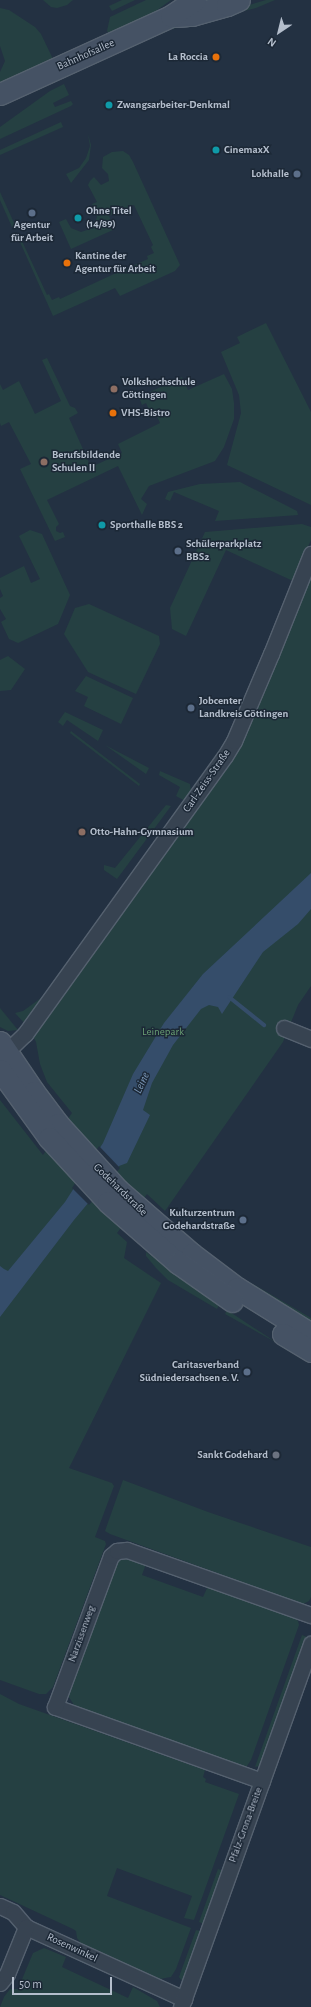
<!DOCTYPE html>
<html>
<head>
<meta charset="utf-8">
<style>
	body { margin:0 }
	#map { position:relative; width:311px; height:2007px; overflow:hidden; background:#233142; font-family:"Alegreya Sans",sans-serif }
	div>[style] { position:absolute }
	.green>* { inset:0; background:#254042 }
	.water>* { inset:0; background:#354d6a }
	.pier>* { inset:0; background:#233142 }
	.stream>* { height:4px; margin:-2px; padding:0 2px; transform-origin:2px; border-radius:2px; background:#354d6a }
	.roads { filter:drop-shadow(1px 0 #55616f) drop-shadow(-1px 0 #55616f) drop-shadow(0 1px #55616f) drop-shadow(0 -1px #55616f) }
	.street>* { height:15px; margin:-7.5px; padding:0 7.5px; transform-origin:7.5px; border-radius:7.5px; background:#374351 }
	.secondary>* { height:21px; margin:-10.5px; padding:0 10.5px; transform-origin:10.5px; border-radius:10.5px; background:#455264 }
	.dots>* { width:11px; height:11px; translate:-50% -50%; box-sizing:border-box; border:2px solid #1c2836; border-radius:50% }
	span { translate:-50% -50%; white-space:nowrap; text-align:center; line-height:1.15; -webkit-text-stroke:3px #1c2836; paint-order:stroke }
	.street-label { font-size:11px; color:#b4becc }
	.poi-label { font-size:11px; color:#b4becc; font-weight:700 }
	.right { translate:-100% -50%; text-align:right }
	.left { translate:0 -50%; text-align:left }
	.park-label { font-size:11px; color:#699e73 }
	.water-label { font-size:12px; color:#7995b5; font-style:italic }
	.north { position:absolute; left:259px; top:12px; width:40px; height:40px; -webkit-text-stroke:3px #1c2836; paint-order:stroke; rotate:215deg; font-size:11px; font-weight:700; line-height:16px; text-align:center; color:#b4becc }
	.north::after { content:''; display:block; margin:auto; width:14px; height:18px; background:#b4becc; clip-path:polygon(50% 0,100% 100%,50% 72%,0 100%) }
	.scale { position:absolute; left:12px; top:1977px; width:100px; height:18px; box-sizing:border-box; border:2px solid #b4becc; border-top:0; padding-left:5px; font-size:12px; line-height:14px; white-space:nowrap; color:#b4becc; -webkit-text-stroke:3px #1c2836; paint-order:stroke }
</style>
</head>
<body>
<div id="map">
	<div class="green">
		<i style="clip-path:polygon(43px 0,73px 0,67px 5px,57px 8px,51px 7px)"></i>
		<i style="clip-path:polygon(122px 0,135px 0,112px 11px,109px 6px)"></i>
		<i style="clip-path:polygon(146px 0,171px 0,149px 16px,109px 34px,107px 31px,110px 17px)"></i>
		<i style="clip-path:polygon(266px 0,275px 0,256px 8px,152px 34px)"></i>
		<i style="clip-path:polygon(0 8px,9px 10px,35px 27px,41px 34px,53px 59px,0 83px,0 72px,5px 61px,0 46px)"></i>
		<i style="clip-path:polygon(64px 84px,69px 95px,53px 103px,55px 107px,71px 101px,73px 104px,71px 106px,0 139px,0 127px,50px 91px)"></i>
		<i style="clip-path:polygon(61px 122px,63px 127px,0 155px,0 150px)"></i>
		<i style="clip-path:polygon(88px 134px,91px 145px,89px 160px,71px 183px,66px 174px,79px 168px,86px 158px,90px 146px)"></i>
		<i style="clip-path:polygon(123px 151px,129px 155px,133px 162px,180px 265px,175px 271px,120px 296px,115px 288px,53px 316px,20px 242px,22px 241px,47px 295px,49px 294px,52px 300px,59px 297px,60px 299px,114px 274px,148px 259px,147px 256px,154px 253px,151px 247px,153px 245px,134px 205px,109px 216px,115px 229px,71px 249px,59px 222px,66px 219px,71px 228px,81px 232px,93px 228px,97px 217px,92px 204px,97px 202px,88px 185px,90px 181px,94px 177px,101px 185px,109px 181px,108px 174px,102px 168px,103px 157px,112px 152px)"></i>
		<i style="clip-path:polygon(0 192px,15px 225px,12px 227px,0 200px)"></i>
		<i style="clip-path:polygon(266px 323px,311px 412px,311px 505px,227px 465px,241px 413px,239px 395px,221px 352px,240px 343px,237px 337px)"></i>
		<i style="clip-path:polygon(47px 358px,70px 406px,75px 408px,78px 413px,69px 418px,91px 467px,122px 453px,118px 444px,160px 423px,155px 412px,151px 414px,146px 403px,142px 405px,139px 397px,182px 377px,188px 390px,224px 374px,232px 389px,234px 403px,234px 419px,224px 447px,215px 461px,149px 486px,141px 499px,147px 504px,142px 515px,118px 466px,47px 500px,59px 524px,56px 527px,56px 531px,60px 533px,63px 532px,65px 537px,55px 541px,20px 469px,31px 464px,9px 422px,1px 426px,0 423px,0 384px,3px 390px,19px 381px,35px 414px,61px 401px,42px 360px)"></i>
		<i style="clip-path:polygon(240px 482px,297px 511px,298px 515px,215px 521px,219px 511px,174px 492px,170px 501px,165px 499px,168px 492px,200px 484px)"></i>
		<i style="clip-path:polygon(302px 524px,311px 527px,311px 540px,293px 581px,226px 550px,186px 636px,172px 629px,170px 608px,205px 532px)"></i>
		<i style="clip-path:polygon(30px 530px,42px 534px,70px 595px,58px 624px,18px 643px,9px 639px,1px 622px,6px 619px,0 609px,0 598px,3px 596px,0 589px,0 578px,24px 566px,31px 583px,40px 579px,19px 536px)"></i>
		<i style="clip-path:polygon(311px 568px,311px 986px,298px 1005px,283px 1042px,165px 1211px,147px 1194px,117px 1233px,127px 1242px,124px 1258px,161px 1283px,69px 1468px,112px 1483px,114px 1486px,95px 1537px,105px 1541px,106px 1544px,53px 1687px,46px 1694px,39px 1694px,0 1680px,0 1100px,43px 1155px,72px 1113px,47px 1082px,40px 1064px,36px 1042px,32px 1034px,232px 757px)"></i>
		<i style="clip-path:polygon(89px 604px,159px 636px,160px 644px,136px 694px,88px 672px,64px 634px,75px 608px)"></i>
		<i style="clip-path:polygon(8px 656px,25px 669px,11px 690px,0 691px,0 660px)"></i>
		<i style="clip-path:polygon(86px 676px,133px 698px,121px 724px,84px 706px,88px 697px,75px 691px)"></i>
		<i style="clip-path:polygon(65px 712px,103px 730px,98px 741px,67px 720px,63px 726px,58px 722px)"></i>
		<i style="clip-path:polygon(71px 731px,140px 784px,139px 786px,70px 733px)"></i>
		<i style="clip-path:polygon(105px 745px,149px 768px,146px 774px)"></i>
		<i style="clip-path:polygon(160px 771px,190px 784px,191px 791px,187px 802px,176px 796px,180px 787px,159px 775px)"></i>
		<i style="clip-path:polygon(166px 805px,171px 806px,117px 879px,104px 870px,104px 865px,115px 868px)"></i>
		<i style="clip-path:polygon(48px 993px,26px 1025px,15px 1013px,23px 1011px)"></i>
		<i style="clip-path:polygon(0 1008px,18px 1030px,8px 1031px,0 1027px)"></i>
		<i style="clip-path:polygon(146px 1252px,219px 1305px,217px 1309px,168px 1280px,156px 1268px,146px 1256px)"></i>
		<i style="clip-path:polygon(253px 1284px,311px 1318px,311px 1326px,249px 1285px)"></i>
		<i style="clip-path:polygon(227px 1310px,277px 1343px,225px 1314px)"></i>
		<i style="clip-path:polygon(123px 1480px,208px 1512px,311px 1547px,311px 1597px,309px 1601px,303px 1604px,110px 1534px,105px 1531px)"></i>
		<i style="clip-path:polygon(127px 1557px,146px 1564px,142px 1575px,203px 1597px,208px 1586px,294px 1617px,298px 1621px,299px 1625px,251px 1760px,247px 1766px,243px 1767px,74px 1705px,67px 1694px,115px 1566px,120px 1560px)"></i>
		<i style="clip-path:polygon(302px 1635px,307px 1637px,264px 1758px,259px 1766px,255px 1767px)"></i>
		<i style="clip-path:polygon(0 1694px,19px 1704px,205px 1770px,203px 1777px,206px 1779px,205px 1782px,239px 1794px,194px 1920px,184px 1918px,192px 1896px,117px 1868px,107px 1896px,191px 1928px,176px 1969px,171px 1977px,160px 1979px,81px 1943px,77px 1938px,76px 1931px,73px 1929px,0 1895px)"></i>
		<i style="clip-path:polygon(218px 1869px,223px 1871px,204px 1924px,199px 1922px)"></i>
		<i style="clip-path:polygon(196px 1930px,201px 1931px,182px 1981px,179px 1977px)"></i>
		<i style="clip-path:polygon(44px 1948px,66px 1957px,62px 1967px,128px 1998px,133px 1987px,157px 2001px,160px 2007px,0 2007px,4px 1997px,10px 1989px,18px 1989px,33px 1953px)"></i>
	</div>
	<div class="water">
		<i style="clip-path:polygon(311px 873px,311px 909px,298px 924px,263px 952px,222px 1014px,218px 1007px,209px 1005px,201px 1009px,173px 1045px,152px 1083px,143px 1110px,150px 1115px,127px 1163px,119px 1166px,74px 1220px,0 1317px,0 1266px,4px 1269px,8px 1271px,65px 1202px,103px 1143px,133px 1074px,164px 1023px,203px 974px)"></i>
	</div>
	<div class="pier">
		<i style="clip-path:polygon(99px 1146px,120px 1168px,89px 1205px,72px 1188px)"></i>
	</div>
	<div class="stream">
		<i style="left:229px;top:997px;width:45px;rotate:38.7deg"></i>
	</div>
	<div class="roads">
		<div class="street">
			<i style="left:284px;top:1028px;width:29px;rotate:22deg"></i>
			<i style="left:0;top:1058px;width:35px;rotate:-44deg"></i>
			<i style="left:25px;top:1034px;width:342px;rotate:-54.3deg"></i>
			<i style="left:225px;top:756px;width:17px;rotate:-59deg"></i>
			<i style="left:234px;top:741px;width:95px;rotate:-67deg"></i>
			<i style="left:271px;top:654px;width:108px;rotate:-68.2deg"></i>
			<i style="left:262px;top:1781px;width:220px;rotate:-160.3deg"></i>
			<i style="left:55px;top:1707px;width:161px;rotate:-69.7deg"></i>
			<i style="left:111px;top:1556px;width:8px;rotate:-40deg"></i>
			<i style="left:117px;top:1551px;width:10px;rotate:-6deg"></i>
			<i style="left:127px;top:1550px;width:195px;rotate:19.5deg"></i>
			<i style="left:0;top:1906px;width:14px;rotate:25deg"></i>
			<i style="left:13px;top:1912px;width:20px;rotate:49deg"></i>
			<i style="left:26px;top:1927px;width:174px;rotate:24.5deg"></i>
			<i style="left:0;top:1983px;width:11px;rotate:-52deg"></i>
			<i style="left:7px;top:1974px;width:51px;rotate:-68deg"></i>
			<i style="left:181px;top:2007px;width:386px;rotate:-70.3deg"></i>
		</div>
		<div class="secondary">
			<i style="left:176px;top:16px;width:16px;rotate:-4deg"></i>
			<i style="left:192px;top:15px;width:36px;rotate:-16deg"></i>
			<i style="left:227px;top:5px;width:13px;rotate:-23deg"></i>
			<i style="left:0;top:94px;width:188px;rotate:-24.5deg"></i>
			<i style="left:171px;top:16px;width:29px;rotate:-34deg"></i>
			<i style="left:0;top:1042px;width:60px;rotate:55.8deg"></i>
			<i style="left:34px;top:1092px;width:40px;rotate:53deg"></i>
			<i style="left:58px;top:1124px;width:89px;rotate:47.7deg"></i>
			<i style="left:118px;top:1190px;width:98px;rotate:40.9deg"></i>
			<i style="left:192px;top:1254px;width:56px;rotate:37.1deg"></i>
			<i style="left:237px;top:1288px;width:87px;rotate:31.9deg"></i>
			<i style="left:0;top:1070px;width:84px;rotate:54.2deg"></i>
			<i style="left:49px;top:1138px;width:87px;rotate:47.3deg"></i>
			<i style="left:108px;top:1202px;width:93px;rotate:41.1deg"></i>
			<i style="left:178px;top:1263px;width:66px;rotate:35.1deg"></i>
			<i style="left:283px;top:1334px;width:33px;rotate:31deg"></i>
		</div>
	</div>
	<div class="dots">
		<i style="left:216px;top:57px;background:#e8710a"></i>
		<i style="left:109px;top:105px;background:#0f9aa8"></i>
		<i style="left:216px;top:150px;background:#0f9aa8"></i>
		<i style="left:297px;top:174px;background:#5c6f8a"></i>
		<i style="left:32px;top:213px;background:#5c6f8a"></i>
		<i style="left:78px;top:218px;background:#0f9aa8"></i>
		<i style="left:67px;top:263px;background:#e8710a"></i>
		<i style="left:114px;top:389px;background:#8d6e63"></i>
		<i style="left:113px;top:413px;background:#e8710a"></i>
		<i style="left:44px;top:462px;background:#8d6e63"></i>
		<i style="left:102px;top:525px;background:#0f9aa8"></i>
		<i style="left:178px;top:551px;background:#5c6f8a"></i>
		<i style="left:191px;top:708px;background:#5c6f8a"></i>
		<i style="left:82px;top:832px;background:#8d6e63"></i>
		<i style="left:243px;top:1220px;background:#5c6f8a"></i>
		<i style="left:247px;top:1372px;background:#5c6f8a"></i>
		<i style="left:276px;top:1455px;background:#6b7280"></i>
	</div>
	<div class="street-label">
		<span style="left:86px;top:55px;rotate:-24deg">Bahnhofsallee</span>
		<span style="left:207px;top:781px;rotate:-55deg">Carl-Zeiss-Straße</span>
		<span style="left:120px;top:1190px;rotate:44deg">Godehardstraße</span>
		<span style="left:82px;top:1634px;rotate:-70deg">Narzissenweg</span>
		<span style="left:246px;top:1825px;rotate:-70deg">Pfalz-Grona-Breite</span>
		<span style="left:72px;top:1948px;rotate:25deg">Rosenwinkel</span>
	</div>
	<div class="poi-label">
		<span class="right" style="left:208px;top:57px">La Roccia</span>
		<span class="left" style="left:117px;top:105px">Zwangsarbeiter-Denkmal</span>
		<span class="left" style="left:224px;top:150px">CinemaxX</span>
		<span class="right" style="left:289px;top:174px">Lokhalle</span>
		<span class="left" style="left:86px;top:218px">Ohne Titel<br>(14/89)</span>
		<span style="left:32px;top:232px">Agentur<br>für Arbeit</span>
		<span class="left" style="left:75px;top:263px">Kantine der<br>Agentur für Arbeit</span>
		<span class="left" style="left:122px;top:389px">Volkshochschule<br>Göttingen</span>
		<span class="left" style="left:121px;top:413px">VHS-Bistro</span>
		<span class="left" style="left:52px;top:462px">Berufsbildende<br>Schulen II</span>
		<span class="left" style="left:110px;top:525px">Sporthalle BBS 2</span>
		<span class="left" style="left:186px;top:551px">Schülerparkplatz<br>BBS2</span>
		<span class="left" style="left:199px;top:708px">Jobcenter<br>Landkreis Göttingen</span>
		<span class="left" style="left:90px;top:832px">Otto-Hahn-Gymnasium</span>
		<span class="right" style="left:235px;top:1220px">Kulturzentrum<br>Godehardstraße</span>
		<span class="right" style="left:239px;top:1372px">Caritasverband<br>Südniedersachsen e. V.</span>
		<span class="right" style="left:268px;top:1455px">Sankt Godehard</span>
	</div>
	<div class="park-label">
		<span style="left:163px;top:1032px">Leinepark</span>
	</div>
	<div class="water-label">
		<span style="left:142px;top:1083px;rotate:-65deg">Leine</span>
	</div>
	<div class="north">N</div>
	<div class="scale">50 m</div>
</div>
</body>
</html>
